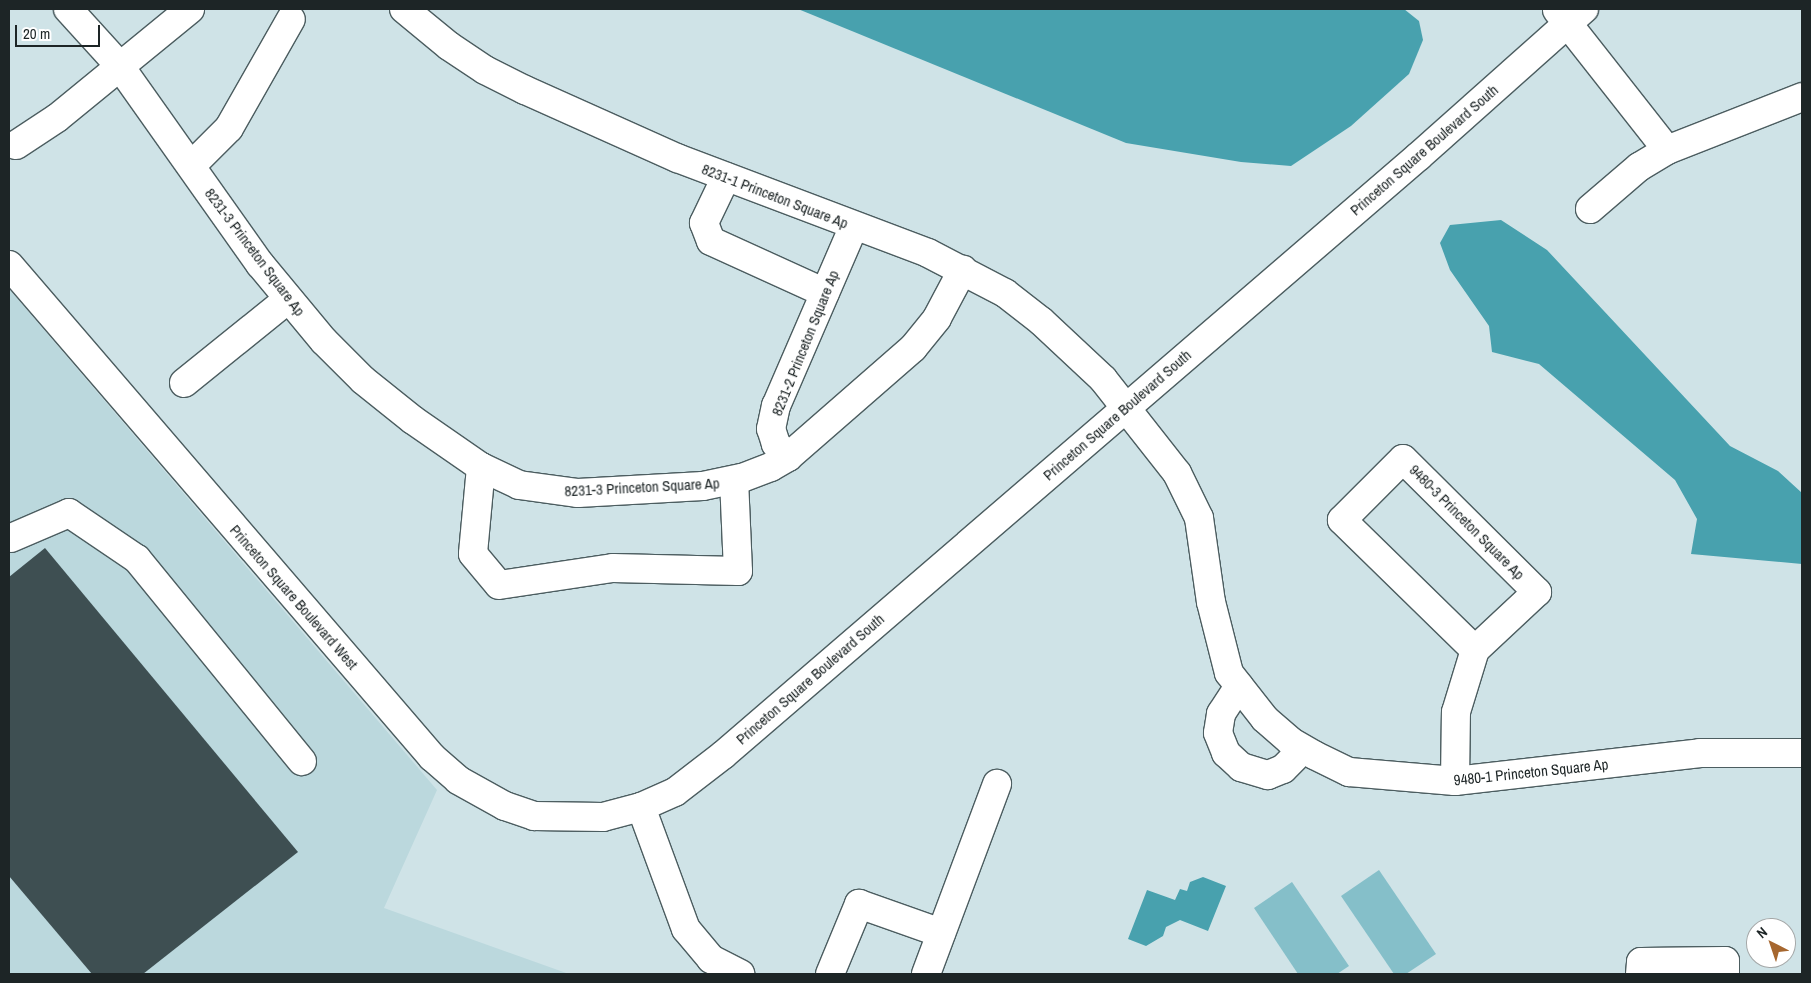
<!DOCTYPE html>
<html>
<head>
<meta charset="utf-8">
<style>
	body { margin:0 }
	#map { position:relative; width:1811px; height:983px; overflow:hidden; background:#cfe3e7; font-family:"Archivo Narrow",sans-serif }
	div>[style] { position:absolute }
	.built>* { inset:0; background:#bbd8dd }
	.green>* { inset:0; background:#85bfc9 }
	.water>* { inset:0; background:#48a1ae }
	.building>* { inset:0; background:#3e4f52 }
	.roads { filter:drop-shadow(1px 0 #4c5d60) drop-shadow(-1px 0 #4c5d60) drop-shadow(0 1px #4c5d60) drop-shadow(0 -1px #4c5d60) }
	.minor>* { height:28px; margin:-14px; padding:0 14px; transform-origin:14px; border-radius:14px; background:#fff }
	span { translate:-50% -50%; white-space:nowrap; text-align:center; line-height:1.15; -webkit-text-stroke:5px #fff; paint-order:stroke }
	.street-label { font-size:15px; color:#1d2526 }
	.frame { position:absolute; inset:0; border:10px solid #1d2526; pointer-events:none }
	.north { position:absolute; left:1746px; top:918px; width:50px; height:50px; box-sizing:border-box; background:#fff; border:1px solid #a5a8a8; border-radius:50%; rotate:319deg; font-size:14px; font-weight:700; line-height:20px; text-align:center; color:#1d2526 }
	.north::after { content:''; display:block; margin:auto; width:18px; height:22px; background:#a6672f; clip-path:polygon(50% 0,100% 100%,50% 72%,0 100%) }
	.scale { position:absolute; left:15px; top:25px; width:85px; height:22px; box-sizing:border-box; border:2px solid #1d2526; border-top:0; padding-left:6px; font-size:15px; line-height:18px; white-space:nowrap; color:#1d2526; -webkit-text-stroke:4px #fff; paint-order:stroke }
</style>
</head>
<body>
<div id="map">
	<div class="built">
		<i style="clip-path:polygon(9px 289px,437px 790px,384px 908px,569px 974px,9px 974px)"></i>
	</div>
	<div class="green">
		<i style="clip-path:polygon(1379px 870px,1436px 954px,1406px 974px,1394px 974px,1341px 896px)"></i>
		<i style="clip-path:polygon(1292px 882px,1349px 966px,1337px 974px,1298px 974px,1254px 908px)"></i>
	</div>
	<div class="water">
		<i style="clip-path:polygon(798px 9px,1404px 9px,1419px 21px,1423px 40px,1409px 74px,1351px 126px,1291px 166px,1241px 162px,1126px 143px)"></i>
		<i style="clip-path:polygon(1501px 220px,1547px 250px,1730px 446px,1778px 471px,1802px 493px,1802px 564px,1691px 554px,1697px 519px,1675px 480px,1539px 364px,1492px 352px,1489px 326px,1450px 270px,1440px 243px,1450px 225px)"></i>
		<i style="clip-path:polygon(1203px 877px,1226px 886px,1208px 931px,1180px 920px,1166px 927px,1163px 936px,1146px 946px,1128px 939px,1147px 890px,1175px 900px,1180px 889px,1187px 891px,1190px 882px)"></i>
	</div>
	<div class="building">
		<i style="clip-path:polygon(45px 548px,298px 852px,143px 974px,92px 974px,9px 876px,9px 577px)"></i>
	</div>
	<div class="roads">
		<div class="minor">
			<i style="left:68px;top:9px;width:76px;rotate:47.7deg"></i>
			<i style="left:119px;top:65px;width:244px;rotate:54.7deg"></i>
			<i style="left:260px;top:264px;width:100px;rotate:50.3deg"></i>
			<i style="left:324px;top:341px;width:55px;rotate:45deg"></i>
			<i style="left:363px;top:380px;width:64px;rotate:38.7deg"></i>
			<i style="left:413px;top:420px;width:83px;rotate:34.7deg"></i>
			<i style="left:481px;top:467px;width:42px;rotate:25.3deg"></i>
			<i style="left:519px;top:485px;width:60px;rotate:7.7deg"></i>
			<i style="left:578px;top:493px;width:125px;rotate:-3.2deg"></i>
			<i style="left:703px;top:486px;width:40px;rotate:-12deg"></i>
			<i style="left:742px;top:478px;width:31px;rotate:-21deg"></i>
			<i style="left:771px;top:467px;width:20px;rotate:-30deg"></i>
			<i style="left:788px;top:457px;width:166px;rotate:-41.1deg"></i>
			<i style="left:913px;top:348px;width:38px;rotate:-51deg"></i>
			<i style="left:937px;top:318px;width:55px;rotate:-62deg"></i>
			<i style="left:404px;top:9px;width:58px;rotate:39.4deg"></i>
			<i style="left:449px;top:46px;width:43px;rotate:33.7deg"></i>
			<i style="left:485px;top:70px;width:45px;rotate:26.6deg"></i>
			<i style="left:525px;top:90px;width:167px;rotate:24.1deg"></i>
			<i style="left:677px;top:158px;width:268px;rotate:20.7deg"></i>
			<i style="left:928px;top:253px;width:87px;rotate:27.5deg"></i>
			<i style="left:1005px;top:293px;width:46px;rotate:37.9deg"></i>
			<i style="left:1041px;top:321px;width:85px;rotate:43.1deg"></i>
			<i style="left:1103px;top:379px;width:120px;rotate:51.8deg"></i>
			<i style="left:1177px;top:473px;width:50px;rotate:63.9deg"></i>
			<i style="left:1199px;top:518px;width:85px;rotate:81.9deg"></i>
			<i style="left:1211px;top:602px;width:73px;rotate:75.8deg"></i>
			<i style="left:1229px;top:673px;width:58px;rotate:52deg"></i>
			<i style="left:1265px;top:719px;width:33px;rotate:41deg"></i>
			<i style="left:1290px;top:741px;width:28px;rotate:30deg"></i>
			<i style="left:1314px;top:755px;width:39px;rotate:26deg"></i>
			<i style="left:1349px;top:772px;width:106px;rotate:4.9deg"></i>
			<i style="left:1455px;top:781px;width:247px;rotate:-6.5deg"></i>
			<i style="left:1700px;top:753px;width:102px"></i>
			<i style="left:1557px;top:10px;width:178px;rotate:51.8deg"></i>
			<i style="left:16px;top:145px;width:49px;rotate:-33.4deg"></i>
			<i style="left:57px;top:118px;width:172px;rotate:-39.3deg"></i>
			<i style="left:192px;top:165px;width:52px;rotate:-45deg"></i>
			<i style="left:229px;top:128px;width:125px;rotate:-60.4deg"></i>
			<i style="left:726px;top:177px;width:51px;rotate:115.6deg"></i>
			<i style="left:704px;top:223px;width:19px;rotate:69deg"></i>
			<i style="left:711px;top:241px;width:125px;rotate:24.5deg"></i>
			<i style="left:1590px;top:209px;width:65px;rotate:-40.6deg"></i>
			<i style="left:1639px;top:167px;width:33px;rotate:-31deg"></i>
			<i style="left:1667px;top:150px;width:145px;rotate:-21.4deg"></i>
			<i style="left:9px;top:265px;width:649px;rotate:49.31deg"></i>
			<i style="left:432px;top:757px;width:35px;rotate:41deg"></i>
			<i style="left:458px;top:780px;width:54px;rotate:29deg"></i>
			<i style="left:505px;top:806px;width:31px;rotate:19deg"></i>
			<i style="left:534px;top:816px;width:69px;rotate:0.8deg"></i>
			<i style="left:603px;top:817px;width:39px;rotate:-15deg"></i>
			<i style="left:641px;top:807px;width:37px;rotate:-24deg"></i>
			<i style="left:675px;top:792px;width:61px;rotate:-37.6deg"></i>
			<i style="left:723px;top:755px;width:918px;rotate:-40.72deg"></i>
			<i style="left:1419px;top:156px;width:221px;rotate:-41.7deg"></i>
			<i style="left:184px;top:383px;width:134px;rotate:-38.9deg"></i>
			<i style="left:788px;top:457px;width:18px;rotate:-133deg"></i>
			<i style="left:776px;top:444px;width:16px;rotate:-108deg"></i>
			<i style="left:771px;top:429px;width:24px;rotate:-78deg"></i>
			<i style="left:776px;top:406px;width:196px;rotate:-66.6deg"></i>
			<i style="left:1403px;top:459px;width:189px;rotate:44.8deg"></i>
			<i style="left:1537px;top:592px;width:85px;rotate:136.9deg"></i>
			<i style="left:1475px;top:650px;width:186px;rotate:-135.7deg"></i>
			<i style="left:1342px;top:520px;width:86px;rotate:-45deg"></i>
			<i style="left:481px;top:467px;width:87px;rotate:95.3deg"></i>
			<i style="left:473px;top:554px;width:40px;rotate:50deg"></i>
			<i style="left:499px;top:585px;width:115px;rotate:-8.5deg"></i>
			<i style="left:613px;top:568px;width:125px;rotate:1.4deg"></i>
			<i style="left:738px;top:571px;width:91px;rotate:-92.5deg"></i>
			<i style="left:11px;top:538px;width:63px;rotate:-23.3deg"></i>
			<i style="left:69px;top:513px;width:82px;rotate:34.1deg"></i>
			<i style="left:137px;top:559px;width:261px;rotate:50.8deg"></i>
			<i style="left:1239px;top:686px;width:33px;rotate:123deg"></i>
			<i style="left:1221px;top:714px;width:19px;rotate:99deg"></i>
			<i style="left:1218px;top:733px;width:22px;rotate:68deg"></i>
			<i style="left:1226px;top:753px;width:21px;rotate:43deg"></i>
			<i style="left:1241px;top:767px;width:28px;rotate:17deg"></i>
			<i style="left:1268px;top:775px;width:16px;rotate:-22deg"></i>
			<i style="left:1283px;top:769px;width:28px;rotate:-45deg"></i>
			<i style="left:1455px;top:781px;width:69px;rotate:-89.2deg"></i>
			<i style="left:1456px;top:712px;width:65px;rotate:-73deg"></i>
			<i style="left:641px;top:807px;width:130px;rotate:69.8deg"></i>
			<i style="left:686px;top:929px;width:39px;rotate:50deg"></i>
			<i style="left:711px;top:959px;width:33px;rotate:27deg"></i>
			<i style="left:830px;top:974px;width:76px;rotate:-67.5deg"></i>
			<i style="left:859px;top:904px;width:87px;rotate:19.5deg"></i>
			<i style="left:926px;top:974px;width:203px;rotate:-69.5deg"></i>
			<i style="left:1640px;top:974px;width:12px;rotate:-85deg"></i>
			<i style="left:1641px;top:962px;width:84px;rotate:-0.7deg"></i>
			<i style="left:1725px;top:961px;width:13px;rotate:90deg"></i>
		</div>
	</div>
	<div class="street-label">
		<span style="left:1424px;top:150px;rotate:-41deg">Princeton Square Boulevard South</span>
		<span style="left:775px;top:196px;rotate:21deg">8231-1 Princeton Square Ap</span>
		<span style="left:255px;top:252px;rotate:53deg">8231-3 Princeton Square Ap</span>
		<span style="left:805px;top:343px;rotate:-68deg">8231-2 Princeton Square Ap</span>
		<span style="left:1117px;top:415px;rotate:-41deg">Princeton Square Boulevard South</span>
		<span style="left:642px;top:487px;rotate:-3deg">8231-3 Princeton Square Ap</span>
		<span style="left:1467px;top:522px;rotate:45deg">9480-3 Princeton Square Ap</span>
		<span style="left:294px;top:597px;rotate:49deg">Princeton Square Boulevard West</span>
		<span style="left:810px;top:679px;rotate:-41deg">Princeton Square Boulevard South</span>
		<span style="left:1531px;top:772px;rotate:-6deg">9480-1 Princeton Square Ap</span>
	</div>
	<div class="frame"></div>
	<div class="north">N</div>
	<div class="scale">20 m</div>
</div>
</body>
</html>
